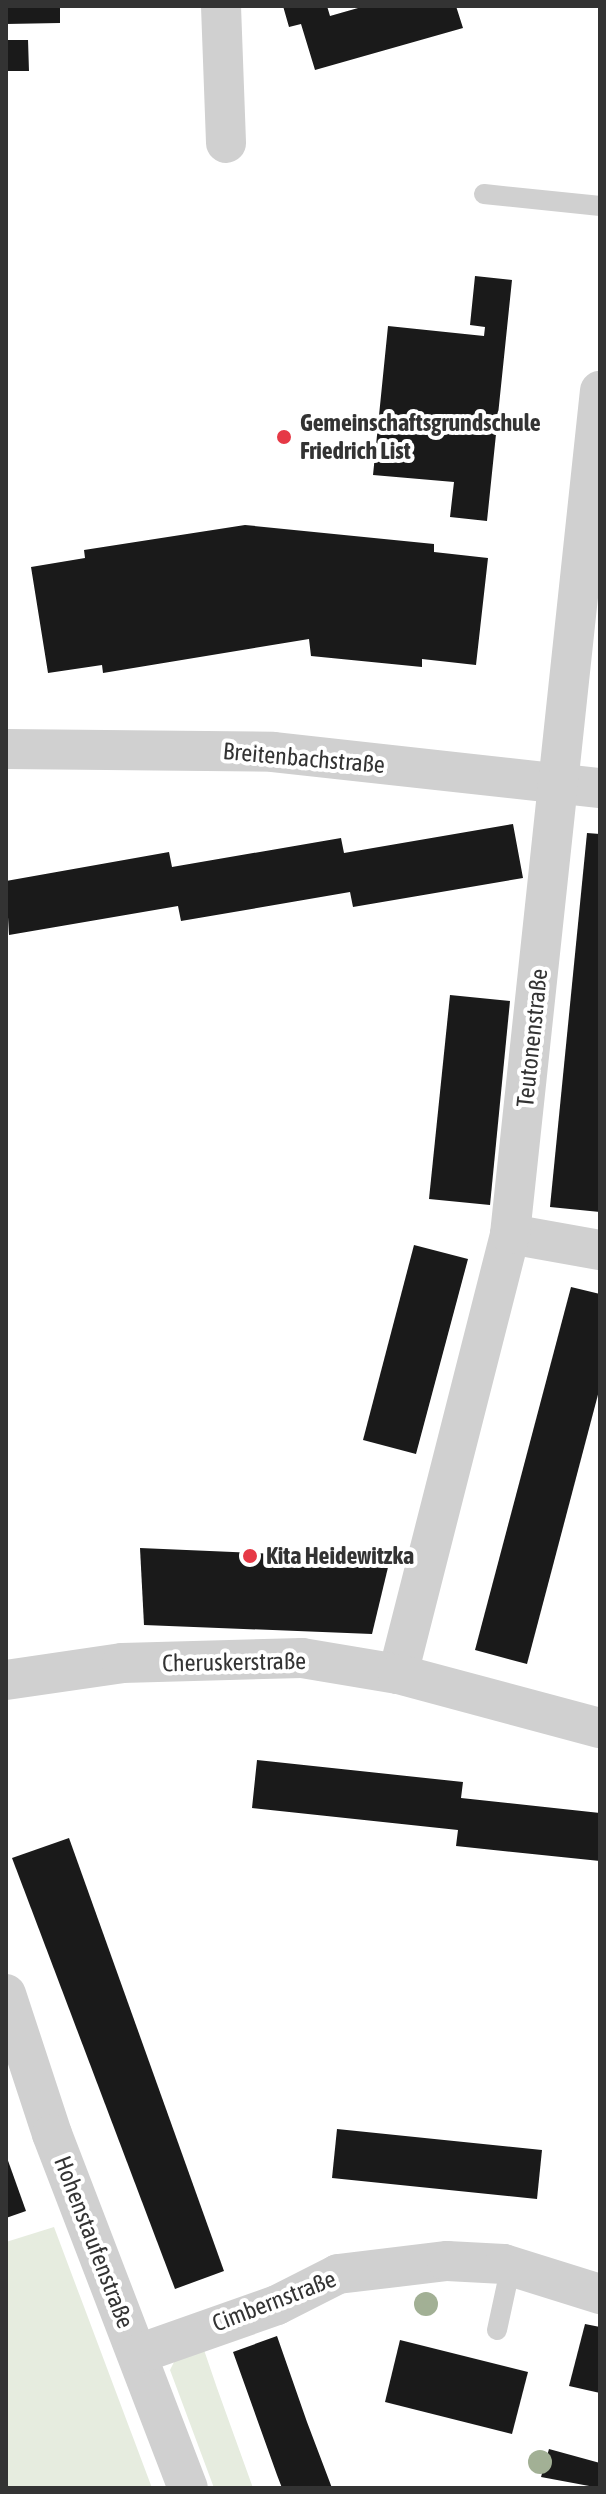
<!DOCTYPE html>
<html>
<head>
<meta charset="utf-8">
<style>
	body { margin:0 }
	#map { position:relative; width:606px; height:2494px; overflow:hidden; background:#fff; font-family:"Asap Condensed",sans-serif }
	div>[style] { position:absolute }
	.green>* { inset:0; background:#e6ecdf }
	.building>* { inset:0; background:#1a1a1a }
	.service>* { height:20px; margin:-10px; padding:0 10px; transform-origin:10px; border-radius:10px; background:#d0d0d0 }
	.minor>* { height:40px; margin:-20px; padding:0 20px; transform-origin:20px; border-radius:20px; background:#d0d0d0 }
	.trees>* { width:24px; height:24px; margin:-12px; border-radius:50%; background:#a2b095 }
	.dots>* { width:22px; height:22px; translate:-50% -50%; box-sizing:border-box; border:4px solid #fff; border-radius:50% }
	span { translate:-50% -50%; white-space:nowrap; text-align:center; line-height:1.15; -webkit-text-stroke:8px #fff; paint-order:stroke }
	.poi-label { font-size:24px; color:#333; font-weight:700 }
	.left { translate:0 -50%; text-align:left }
	.street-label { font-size:24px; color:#333 }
	.frame { position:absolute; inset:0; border:8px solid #333; pointer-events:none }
</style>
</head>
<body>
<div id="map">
	<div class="green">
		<i style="clip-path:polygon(54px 2227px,152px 2488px,6px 2488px,6px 2242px)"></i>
		<i style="clip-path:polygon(203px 2347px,217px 2388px,253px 2488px,214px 2488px,170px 2370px,174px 2362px)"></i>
	</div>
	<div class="building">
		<i style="clip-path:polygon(6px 6px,60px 6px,60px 23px,6px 24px)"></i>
		<i style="clip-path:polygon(283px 6px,327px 6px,330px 16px,365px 6px,456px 6px,463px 28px,315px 70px,301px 24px,289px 27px)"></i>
		<i style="clip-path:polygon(6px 40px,28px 40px,29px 71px,6px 71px)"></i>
		<i style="clip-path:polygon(475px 276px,512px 280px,487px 521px,450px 517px,454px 482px,373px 475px,388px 326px,484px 336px,485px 327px,470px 325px)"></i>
		<i style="clip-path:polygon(245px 525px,434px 544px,434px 552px,488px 558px,476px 665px,422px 659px,422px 667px,311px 656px,309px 639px,103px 673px,102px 665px,48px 673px,31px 567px,85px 558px,84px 550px)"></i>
		<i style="clip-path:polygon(513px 824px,523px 878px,353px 907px,350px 892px,181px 921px,178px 906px,9px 935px,6px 881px,169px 852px,172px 867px,341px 838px,344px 853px)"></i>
		<i style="clip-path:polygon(587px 833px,600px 834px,600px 1212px,550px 1207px)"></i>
		<i style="clip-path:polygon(450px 995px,510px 1001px,490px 1205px,429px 1199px)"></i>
		<i style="clip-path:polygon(414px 1245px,468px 1259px,416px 1454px,363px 1440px)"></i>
		<i style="clip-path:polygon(571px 1287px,600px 1294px,600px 1387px,527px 1664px,475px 1650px)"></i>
		<i style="clip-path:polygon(140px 1548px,390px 1559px,372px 1634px,144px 1625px)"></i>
		<i style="clip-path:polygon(257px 1760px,463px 1782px,461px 1798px,600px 1813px,600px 1861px,456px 1846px,458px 1830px,252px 1808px)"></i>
		<i style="clip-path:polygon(69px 1838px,224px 2271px,175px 2289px,12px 1858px)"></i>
		<i style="clip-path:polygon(337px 2129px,542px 2150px,537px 2199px,332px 2178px)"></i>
		<i style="clip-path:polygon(6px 2155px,26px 2211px,6px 2218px)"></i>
		<i style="clip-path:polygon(585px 2324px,600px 2327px,600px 2393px,569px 2386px)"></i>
		<i style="clip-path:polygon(277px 2336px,307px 2422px,332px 2488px,282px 2488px,277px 2475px,233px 2352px)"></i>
		<i style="clip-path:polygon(400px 2340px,528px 2372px,512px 2434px,385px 2402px)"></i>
		<i style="clip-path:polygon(549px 2449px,600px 2463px,600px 2488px,541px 2477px)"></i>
	</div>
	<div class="service">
		<i style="left:484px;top:194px;width:117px;rotate:5.9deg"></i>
		<i style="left:497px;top:2330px;width:66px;rotate:-77.8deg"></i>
	</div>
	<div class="minor">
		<i style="left:221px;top:6px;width:137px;rotate:87.9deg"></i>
		<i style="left:6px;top:749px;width:267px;rotate:0.6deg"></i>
		<i style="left:273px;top:752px;width:329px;rotate:6.3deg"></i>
		<i style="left:510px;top:1234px;width:91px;rotate:10.1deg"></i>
		<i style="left:398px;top:1674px;width:454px;rotate:-75.7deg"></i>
		<i style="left:510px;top:1234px;width:848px;rotate:-83.91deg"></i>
		<i style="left:6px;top:1680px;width:117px;rotate:-8.3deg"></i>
		<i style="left:122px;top:1663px;width:180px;rotate:-1.6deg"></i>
		<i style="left:302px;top:1658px;width:97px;rotate:9.5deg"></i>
		<i style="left:398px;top:1674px;width:209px;rotate:15deg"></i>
		<i style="left:6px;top:1994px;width:147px;rotate:71.8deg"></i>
		<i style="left:52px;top:2134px;width:379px;rotate:69deg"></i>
		<i style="left:138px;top:2354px;width:147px;rotate:-19.4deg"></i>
		<i style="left:277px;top:2305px;width:68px;rotate:-26.9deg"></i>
		<i style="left:338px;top:2274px;width:110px;rotate:-6.8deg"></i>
		<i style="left:447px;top:2261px;width:57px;rotate:3deg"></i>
		<i style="left:504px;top:2264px;width:101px;rotate:17.4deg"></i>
	</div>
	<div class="trees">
		<i style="left:426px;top:2304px"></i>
		<i style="left:540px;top:2462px"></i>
	</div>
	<div class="dots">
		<i style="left:284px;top:437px;background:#e63946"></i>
		<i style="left:250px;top:1556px;background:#e63946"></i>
	</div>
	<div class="poi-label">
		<span class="left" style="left:300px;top:437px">Gemeinschaftsgrundschule<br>Friedrich List</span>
		<span class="left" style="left:266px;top:1556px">Kita Heidewitzka</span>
	</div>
	<div class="street-label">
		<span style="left:304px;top:758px;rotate:5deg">Breitenbachstraße</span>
		<span style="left:532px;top:1038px;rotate:-84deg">Teutonenstraße</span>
		<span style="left:234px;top:1662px;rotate:-1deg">Cheruskerstraße</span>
		<span style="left:94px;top:2242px;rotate:69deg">Hohenstaufenstraße</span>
		<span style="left:274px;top:2301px;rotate:-21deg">Cimbernstraße</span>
	</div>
	<div class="frame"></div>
</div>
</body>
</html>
